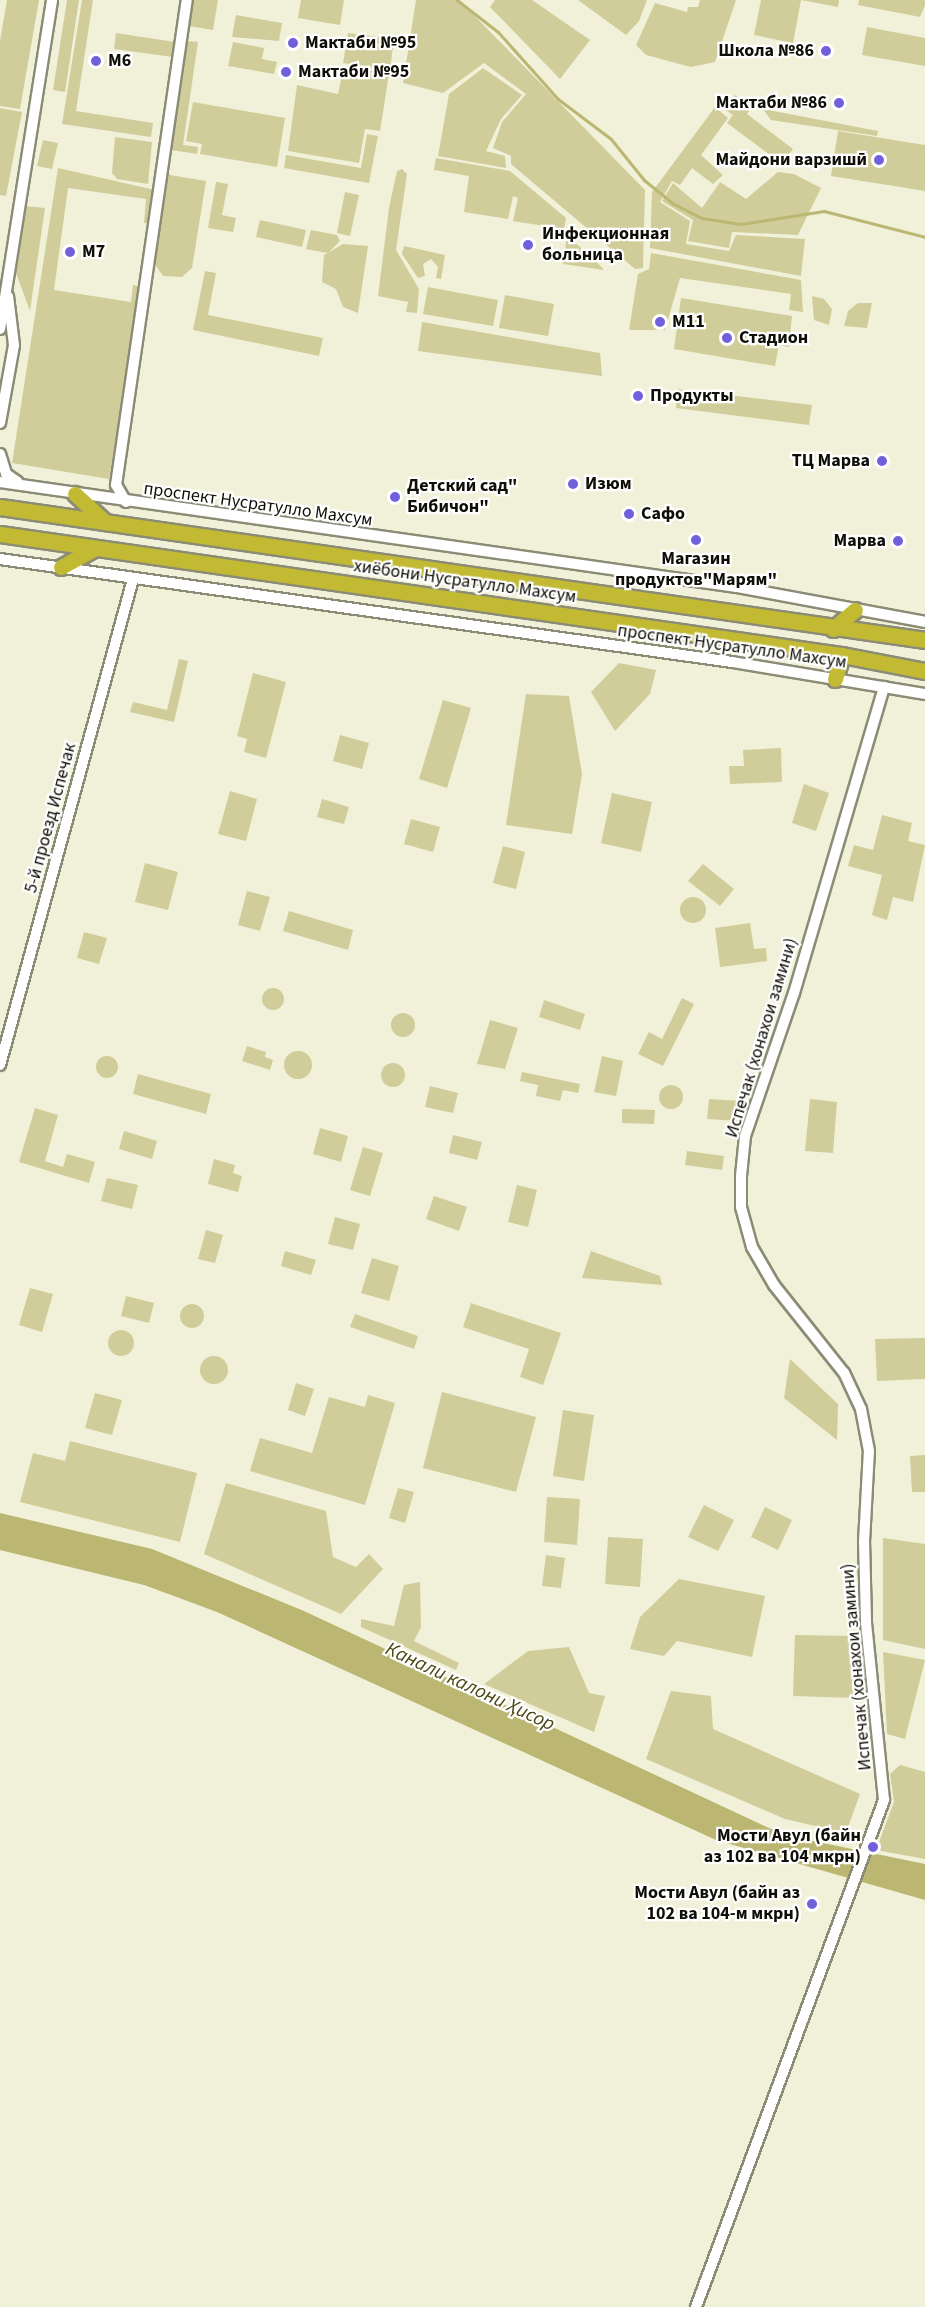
<!DOCTYPE html>
<html>
<head>
<meta charset="utf-8">
<style>
	body { margin:0 }
	#map { position:relative; width:925px; height:2307px; overflow:hidden; background:#f1f1da; font-family:"Source Sans 3",sans-serif }
	div>[style] { position:absolute }
	.green>* { inset:0; background:#d0cd9a }
	.round { border-radius:50% }
	.water>* { inset:0; background:#bbb671 }
	.stream>* { height:3px; margin:-1.5px; padding:0 1.5px; transform-origin:1.5px; border-radius:1.5px; background:#bbb671 }
	.roads { filter:drop-shadow(2px 0 #8b8b76) drop-shadow(-2px 0 #8b8b76) drop-shadow(0 2px #8b8b76) drop-shadow(0 -2px #8b8b76) }
	.tertiary>* { height:10px; margin:-5px; padding:0 5px; transform-origin:5px; border-radius:5px; background:#fff }
	.trunk>* { height:15px; margin:-7.5px; padding:0 7.5px; transform-origin:7.5px; border-radius:7.5px; background:#c2ba33 }
	.dots>* { width:16px; height:16px; translate:-50% -50%; box-sizing:border-box; border:3px solid #fff; border-radius:50% }
	span { translate:-50% -50%; white-space:nowrap; text-align:center; line-height:1.15; -webkit-text-stroke:4.5px #fff; paint-order:stroke }
	.poi-label { font-size:18px; color:#0f0e07; font-weight:700 }
	.left { translate:0 -50%; text-align:left }
	.right { translate:-100% -50%; text-align:right }
	.street-label { font-size:18px; color:#0f0e07 }
	.water-label { font-size:20px; color:#4b4711; font-style:italic }
</style>
</head>
<body>
<div id="map">
	<div class="green">
		<i style="clip-path:polygon(7px 0,39px 0,20px 109px,0 106px,0 41px)"></i>
		<i style="clip-path:polygon(67px 0,79px 0,65px 92px,53px 90px)"></i>
		<i style="clip-path:polygon(82px 0,93px 0,76px 111px,153px 123px,151px 137px,62px 124px)"></i>
		<i style="clip-path:polygon(192px 0,218px 0,213px 30px,188px 26px)"></i>
		<i style="clip-path:polygon(301px 0,344px 0,340px 25px,298px 18px)"></i>
		<i style="clip-path:polygon(416px 0,459px 0,645px 190px,643px 268px,635px 269px,511px 164px,511px 156px,493px 148px,502px 122px,526px 94px,484px 63px,443px 93px,403px 83px)"></i>
		<i style="clip-path:polygon(495px 0,532px 0,590px 40px,560px 79px,490px 7px)"></i>
		<i style="clip-path:polygon(578px 0,647px 0,639px 21px,626px 35px)"></i>
		<i style="clip-path:polygon(700px 0,736px 0,715px 62px,691px 67px,646px 55px,636px 45px,655px 3px,687px 12px,688px 7px,698px 7px)"></i>
		<i style="clip-path:polygon(761px 0,839px 0,838px 7px,801px 0,793px 43px,754px 35px)"></i>
		<i style="clip-path:polygon(859px 0,925px 0,925px 5px,920px 17px,858px 5px)"></i>
		<i style="clip-path:polygon(236px 15px,282px 23px,279px 41px,232px 37px)"></i>
		<i style="clip-path:polygon(867px 27px,925px 38px,925px 66px,862px 55px)"></i>
		<i style="clip-path:polygon(116px 33px,175px 42px,173px 57px,114px 49px)"></i>
		<i style="clip-path:polygon(348px 33px,394px 39px,390px 70px,343px 63px)"></i>
		<i style="clip-path:polygon(186px 41px,198px 42px,183px 145px,198px 147px,197px 154px,171px 150px)"></i>
		<i style="clip-path:polygon(233px 42px,264px 48px,262px 59px,277px 62px,274px 74px,228px 66px)"></i>
		<i style="clip-path:polygon(344px 66px,389px 74px,380px 131px,365px 129px,359px 163px,288px 151px,297px 85px,338px 94px)"></i>
		<i style="clip-path:polygon(483px 68px,522px 95px,501px 119px,486px 151px,505px 156px,506px 168px,438px 156px,449px 94px)"></i>
		<i style="clip-path:polygon(735px 95px,751px 108px,747px 114px,793px 149px,782px 164px,727px 123px,733px 115px,724px 109px)"></i>
		<i style="clip-path:polygon(193px 102px,285px 118px,277px 167px,200px 154px,202px 144px,186px 141px)"></i>
		<i style="clip-path:polygon(715px 107px,728px 118px,701px 155px,723px 175px,713px 184px,692px 168px,680px 185px,672px 181px,660px 202px,690px 221px,686px 244px,729px 251px,736px 235px,805px 239px,801px 276px,650px 248px,652px 192px)"></i>
		<i style="clip-path:polygon(0 108px,22px 112px,6px 196px,0 195px)"></i>
		<i style="clip-path:polygon(763px 109px,878px 131px,877px 136px,771px 120px)"></i>
		<i style="clip-path:polygon(838px 131px,925px 145px,925px 191px,831px 176px)"></i>
		<i style="clip-path:polygon(367px 134px,378px 136px,369px 183px,284px 168px,286px 155px,361px 168px)"></i>
		<i style="clip-path:polygon(115px 137px,152px 142px,148px 184px,117px 179px,112px 173px)"></i>
		<i style="clip-path:polygon(43px 140px,58px 143px,52px 169px,37px 166px)"></i>
		<i style="clip-path:polygon(436px 158px,510px 171px,566px 218px,564px 229px,513px 221px,518px 198px,513px 196px,508px 219px,464px 212px,469px 176px,434px 170px)"></i>
		<i style="clip-path:polygon(58px 168px,155px 190px,150px 224px,144px 223px,146px 199px,68px 188px,54px 290px,131px 302px,133px 285px,142px 287px,109px 479px,12px 463px)"></i>
		<i style="clip-path:polygon(402px 169px,407px 174px,396px 250px,419px 289px,417px 313px,406px 312px,408px 302px,378px 296px,389px 208px,397px 171px)"></i>
		<i style="clip-path:polygon(778px 172px,794px 174px,821px 188px,798px 235px,732px 232px,729px 248px,688px 241px,693px 220px,662px 201px,673px 183px,702px 208px,720px 182px,746px 199px)"></i>
		<i style="clip-path:polygon(164px 174px,206px 181px,192px 268px,182px 277px,163px 276px,152px 260px)"></i>
		<i style="clip-path:polygon(216px 182px,228px 184px,222px 215px,236px 218px,233px 232px,208px 228px)"></i>
		<i style="clip-path:polygon(345px 192px,359px 195px,350px 236px,337px 233px)"></i>
		<i style="clip-path:polygon(25px 206px,45px 208px,30px 311px,16px 273px)"></i>
		<i style="clip-path:polygon(260px 220px,306px 230px,302px 247px,256px 237px)"></i>
		<i style="clip-path:polygon(311px 230px,337px 235px,340px 241px,328px 253px,306px 249px)"></i>
		<i style="clip-path:polygon(567px 236px,594px 259px,604px 270px,563px 264px)"></i>
		<i style="clip-path:polygon(343px 244px,368px 246px,358px 313px,343px 307px,336px 289px,322px 282px,324px 255px)"></i>
		<i style="clip-path:polygon(404px 246px,445px 255px,441px 279px,436px 278px,438px 267px,431px 259px,423px 264px,425px 276px,418px 278px,402px 254px)"></i>
		<i style="clip-path:polygon(651px 253px,801px 280px,803px 312px,789px 310px,791px 294px,680px 278px,665px 330px,629px 330px,638px 274px,649px 269px)"></i>
		<i style="clip-path:polygon(205px 271px,216px 273px,208px 315px,323px 338px,319px 356px,193px 330px)"></i>
		<i style="clip-path:polygon(428px 287px,498px 300px,493px 326px,423px 314px)"></i>
		<i style="clip-path:polygon(505px 295px,554px 304px,548px 336px,499px 328px)"></i>
		<i style="clip-path:polygon(812px 296px,824px 299px,832px 309px,829px 325px,814px 320px)"></i>
		<i style="clip-path:polygon(681px 298px,792px 316px,789px 347px,779px 345px,775px 366px,674px 349px)"></i>
		<i style="clip-path:polygon(858px 303px,872px 303px,867px 328px,844px 326px,848px 311px)"></i>
		<i style="clip-path:polygon(422px 322px,600px 353px,602px 376px,418px 351px)"></i>
		<i style="clip-path:polygon(678px 389px,812px 405px,809px 425px,676px 408px)"></i>
		<i style="clip-path:polygon(179px 659px,188px 661px,174px 722px,130px 712px,133px 702px,167px 710px)"></i>
		<i style="clip-path:polygon(619px 663px,656px 670px,650px 694px,615px 731px,591px 692px)"></i>
		<i style="clip-path:polygon(253px 673px,286px 682px,266px 758px,244px 752px,247px 739px,237px 736px)"></i>
		<i style="clip-path:polygon(526px 694px,569px 696px,582px 774px,572px 834px,506px 825px)"></i>
		<i style="clip-path:polygon(443px 700px,471px 708px,447px 788px,419px 779px)"></i>
		<i style="clip-path:polygon(340px 735px,369px 743px,362px 769px,333px 761px)"></i>
		<i style="clip-path:polygon(781px 748px,782px 782px,730px 784px,729px 766px,744px 766px,743px 750px)"></i>
		<i style="clip-path:polygon(804px 784px,829px 793px,816px 831px,792px 823px)"></i>
		<i style="clip-path:polygon(230px 791px,257px 799px,246px 841px,218px 834px)"></i>
		<i style="clip-path:polygon(612px 793px,652px 802px,641px 852px,601px 843px)"></i>
		<i style="clip-path:polygon(322px 799px,349px 807px,344px 824px,317px 817px)"></i>
		<i style="clip-path:polygon(882px 815px,912px 823px,908px 841px,925px 845px,913px 902px,893px 897px,887px 920px,872px 915px,882px 875px,848px 866px,854px 845px,873px 850px)"></i>
		<i style="clip-path:polygon(411px 819px,440px 827px,433px 852px,404px 844px)"></i>
		<i style="clip-path:polygon(503px 846px,525px 852px,516px 889px,493px 883px)"></i>
		<i style="clip-path:polygon(145px 863px,178px 872px,168px 910px,135px 902px)"></i>
		<i style="clip-path:polygon(703px 864px,734px 889px,720px 906px,688px 881px)"></i>
		<i style="clip-path:polygon(247px 891px,270px 897px,260px 931px,238px 925px)"></i>
		<i class="round" style="left:680px;top:897px;width:26px;height:26px"></i>
		<i style="clip-path:polygon(289px 911px,353px 930px,348px 950px,283px 931px)"></i>
		<i style="clip-path:polygon(750px 923px,754px 949px,766px 948px,767px 961px,720px 967px,715px 928px)"></i>
		<i style="clip-path:polygon(84px 932px,107px 938px,99px 964px,77px 958px)"></i>
		<i class="round" style="left:262px;top:988px;width:22px;height:22px"></i>
		<i style="clip-path:polygon(682px 998px,694px 1004px,663px 1066px,638px 1054px,649px 1032px,662px 1039px)"></i>
		<i style="clip-path:polygon(544px 1000px,585px 1014px,580px 1030px,539px 1017px)"></i>
		<i class="round" style="left:391px;top:1013px;width:24px;height:24px"></i>
		<i style="clip-path:polygon(490px 1020px,518px 1028px,505px 1069px,477px 1064px)"></i>
		<i style="clip-path:polygon(247px 1046px,266px 1052px,265px 1057px,273px 1060px,270px 1070px,242px 1061px)"></i>
		<i class="round" style="left:284px;top:1051px;width:28px;height:28px"></i>
		<i style="clip-path:polygon(602px 1056px,623px 1061px,616px 1096px,594px 1092px)"></i>
		<i class="round" style="left:96px;top:1056px;width:22px;height:22px"></i>
		<i class="round" style="left:381px;top:1063px;width:24px;height:24px"></i>
		<i style="clip-path:polygon(522px 1072px,580px 1084px,578px 1093px,563px 1090px,560px 1101px,536px 1096px,538px 1085px,520px 1081px)"></i>
		<i style="clip-path:polygon(138px 1074px,211px 1094px,206px 1114px,133px 1094px)"></i>
		<i class="round" style="left:659px;top:1085px;width:24px;height:24px"></i>
		<i style="clip-path:polygon(430px 1086px,458px 1093px,453px 1113px,425px 1107px)"></i>
		<i style="clip-path:polygon(709px 1099px,740px 1101px,738px 1121px,707px 1119px)"></i>
		<i style="clip-path:polygon(810px 1099px,837px 1102px,833px 1153px,805px 1151px)"></i>
		<i style="clip-path:polygon(35px 1108px,58px 1115px,45px 1161px,63px 1167px,67px 1154px,95px 1162px,89px 1183px,19px 1162px)"></i>
		<i style="clip-path:polygon(622px 1109px,655px 1110px,654px 1124px,622px 1123px)"></i>
		<i style="clip-path:polygon(320px 1128px,348px 1136px,341px 1162px,313px 1154px)"></i>
		<i style="clip-path:polygon(124px 1131px,157px 1141px,152px 1159px,119px 1149px)"></i>
		<i style="clip-path:polygon(453px 1135px,482px 1142px,477px 1160px,449px 1153px)"></i>
		<i style="clip-path:polygon(363px 1147px,383px 1153px,370px 1196px,350px 1190px)"></i>
		<i style="clip-path:polygon(687px 1151px,724px 1156px,722px 1170px,685px 1165px)"></i>
		<i style="clip-path:polygon(214px 1159px,235px 1165px,233px 1173px,242px 1176px,238px 1192px,208px 1184px)"></i>
		<i style="clip-path:polygon(107px 1178px,138px 1185px,132px 1209px,101px 1201px)"></i>
		<i style="clip-path:polygon(517px 1185px,537px 1190px,528px 1227px,508px 1222px)"></i>
		<i style="clip-path:polygon(434px 1196px,467px 1207px,459px 1231px,426px 1219px)"></i>
		<i style="clip-path:polygon(335px 1217px,360px 1224px,353px 1250px,328px 1244px)"></i>
		<i style="clip-path:polygon(206px 1230px,223px 1235px,215px 1263px,198px 1259px)"></i>
		<i style="clip-path:polygon(285px 1251px,316px 1260px,311px 1275px,281px 1266px)"></i>
		<i style="clip-path:polygon(591px 1251px,660px 1276px,662px 1285px,582px 1278px)"></i>
		<i style="clip-path:polygon(372px 1258px,399px 1266px,389px 1301px,361px 1293px)"></i>
		<i style="clip-path:polygon(30px 1288px,53px 1294px,42px 1332px,19px 1325px)"></i>
		<i style="clip-path:polygon(126px 1296px,154px 1303px,149px 1323px,121px 1316px)"></i>
		<i style="clip-path:polygon(471px 1303px,561px 1333px,543px 1385px,520px 1377px,529px 1349px,463px 1327px)"></i>
		<i class="round" style="left:180px;top:1304px;width:24px;height:24px"></i>
		<i style="clip-path:polygon(355px 1314px,418px 1336px,414px 1349px,350px 1327px)"></i>
		<i class="round" style="left:108px;top:1330px;width:26px;height:26px"></i>
		<i style="clip-path:polygon(925px 1338px,925px 1379px,877px 1381px,875px 1339px)"></i>
		<i class="round" style="left:200px;top:1356px;width:28px;height:28px"></i>
		<i style="clip-path:polygon(790px 1359px,838px 1404px,837px 1440px,784px 1398px)"></i>
		<i style="clip-path:polygon(296px 1383px,314px 1389px,305px 1416px,288px 1410px)"></i>
		<i style="clip-path:polygon(442px 1392px,536px 1417px,516px 1492px,423px 1468px)"></i>
		<i style="clip-path:polygon(95px 1393px,122px 1400px,112px 1435px,85px 1428px)"></i>
		<i style="clip-path:polygon(368px 1395px,395px 1403px,365px 1505px,250px 1471px,260px 1438px,312px 1453px,329px 1397px,365px 1407px)"></i>
		<i style="clip-path:polygon(563px 1410px,594px 1415px,584px 1481px,553px 1476px)"></i>
		<i style="clip-path:polygon(70px 1441px,197px 1473px,180px 1542px,20px 1502px,33px 1453px,65px 1461px)"></i>
		<i style="clip-path:polygon(925px 1455px,925px 1492px,912px 1492px,910px 1456px)"></i>
		<i style="clip-path:polygon(226px 1483px,326px 1511px,333px 1557px,356px 1567px,369px 1554px,383px 1569px,341px 1614px,204px 1554px)"></i>
		<i style="clip-path:polygon(398px 1488px,414px 1492px,405px 1523px,389px 1518px)"></i>
		<i style="clip-path:polygon(547px 1497px,580px 1499px,577px 1545px,544px 1542px)"></i>
		<i style="clip-path:polygon(704px 1505px,734px 1520px,718px 1551px,688px 1537px)"></i>
		<i style="clip-path:polygon(765px 1507px,792px 1520px,778px 1550px,751px 1537px)"></i>
		<i style="clip-path:polygon(608px 1537px,643px 1539px,640px 1587px,605px 1584px)"></i>
		<i style="clip-path:polygon(883px 1538px,925px 1544px,925px 1649px,883px 1640px)"></i>
		<i style="clip-path:polygon(546px 1555px,565px 1558px,561px 1588px,542px 1586px)"></i>
		<i style="clip-path:polygon(679px 1579px,765px 1596px,752px 1657px,677px 1641px,664px 1656px,630px 1649px,640px 1617px)"></i>
		<i style="clip-path:polygon(420px 1582px,421px 1627px,414px 1641px,459px 1663px,456px 1670px,361px 1627px,361px 1619px,394px 1626px,404px 1585px)"></i>
		<i style="clip-path:polygon(795px 1635px,855px 1636px,853px 1698px,793px 1696px)"></i>
		<i style="clip-path:polygon(569px 1647px,589px 1693px,605px 1696px,594px 1732px,484px 1684px,528px 1651px)"></i>
		<i style="clip-path:polygon(883px 1652px,925px 1660px,905px 1739px,887px 1734px)"></i>
		<i style="clip-path:polygon(671px 1691px,711px 1696px,713px 1729px,860px 1794px,846px 1833px,785px 1819px,646px 1759px)"></i>
		<i style="clip-path:polygon(900px 1765px,925px 1772px,925px 1859px,876px 1850px,894px 1802px,890px 1774px)"></i>
	</div>
	<div class="water">
		<i style="clip-path:polygon(0 1513px,152px 1549px,304px 1611px,784px 1835px,925px 1864px,925px 1900px,716px 1840px,217px 1612px,144px 1585px,0 1550px)"></i>
	</div>
	<div class="stream">
		<i style="left:457px;top:0;width:52px;rotate:38deg"></i>
		<i style="left:498px;top:32px;width:90px;rotate:48.2deg"></i>
		<i style="left:558px;top:99px;width:66px;rotate:37deg"></i>
		<i style="left:611px;top:139px;width:53px;rotate:51.2deg"></i>
		<i style="left:644px;top:180px;width:36px;rotate:39deg"></i>
		<i style="left:672px;top:203px;width:34px;rotate:27deg"></i>
		<i style="left:702px;top:218px;width:39px;rotate:9deg"></i>
		<i style="left:741px;top:224px;width:84px;rotate:-8.9deg"></i>
		<i style="left:824px;top:211px;width:104px;rotate:14.4deg"></i>
	</div>
	<div class="roads">
		<div class="tertiary">
			<i style="left:0;top:329px;width:333px;rotate:-81deg"></i>
			<i style="left:0;top:423px;width:79px;rotate:-79.8deg"></i>
			<i style="left:14px;top:345px;width:49px;rotate:-97deg"></i>
			<i style="left:0;top:454px;width:21px;rotate:73deg"></i>
			<i style="left:6px;top:474px;width:14px;rotate:34deg"></i>
			<i style="left:0;top:482px;width:744px;rotate:8.11deg"></i>
			<i style="left:737px;top:587px;width:191px;rotate:10.5deg"></i>
			<i style="left:126px;top:502px;width:20px;rotate:-120deg"></i>
			<i style="left:116px;top:485px;width:490px;rotate:-81.7deg"></i>
			<i style="left:0;top:559px;width:739px;rotate:8.01deg"></i>
			<i style="left:732px;top:662px;width:196px;rotate:9.4deg"></i>
			<i style="left:0;top:1065px;width:504px;rotate:-74.7deg"></i>
			<i style="left:696px;top:2307px;width:541px;rotate:-69.65deg"></i>
			<i style="left:884px;top:1800px;width:179px;rotate:-95.8deg"></i>
			<i style="left:866px;top:1622px;width:80px;rotate:-91.4deg"></i>
			<i style="left:864px;top:1542px;width:91px;rotate:-86.9deg"></i>
			<i style="left:869px;top:1451px;width:43px;rotate:-100.8deg"></i>
			<i style="left:861px;top:1409px;width:40px;rotate:-115deg"></i>
			<i style="left:844px;top:1373px;width:112px;rotate:-128.5deg"></i>
			<i style="left:774px;top:1285px;width:44px;rotate:-120.1deg"></i>
			<i style="left:752px;top:1247px;width:41px;rotate:-105.4deg"></i>
			<i style="left:741px;top:1207px;width:31px;rotate:-90deg"></i>
			<i style="left:741px;top:1176px;width:40px;rotate:-84.3deg"></i>
			<i style="left:745px;top:1136px;width:151px;rotate:-71.1deg"></i>
			<i style="left:794px;top:993px;width:319px;rotate:-73.6deg"></i>
		</div>
		<div class="trunk">
			<i style="left:75px;top:494px;width:41px;rotate:43deg"></i>
			<i style="left:0;top:507px;width:935px;rotate:8.18deg"></i>
			<i style="left:0;top:534px;width:851px;rotate:8.18deg"></i>
			<i style="left:842px;top:655px;width:85px;rotate:10.9deg"></i>
			<i style="left:61px;top:567px;width:39px;rotate:-29deg"></i>
			<i style="left:833px;top:629px;width:29px;rotate:-41deg"></i>
			<i style="left:835px;top:679px;width:25px;rotate:-74deg"></i>
		</div>
	</div>
	<div class="dots">
		<i style="left:293px;top:43px;background:#7160db"></i>
		<i style="left:826px;top:51px;background:#7160db"></i>
		<i style="left:96px;top:61px;background:#7160db"></i>
		<i style="left:286px;top:72px;background:#7160db"></i>
		<i style="left:839px;top:103px;background:#7160db"></i>
		<i style="left:879px;top:160px;background:#7160db"></i>
		<i style="left:528px;top:245px;background:#7160db"></i>
		<i style="left:70px;top:252px;background:#7160db"></i>
		<i style="left:660px;top:322px;background:#7160db"></i>
		<i style="left:727px;top:338px;background:#7160db"></i>
		<i style="left:638px;top:396px;background:#7160db"></i>
		<i style="left:882px;top:461px;background:#7160db"></i>
		<i style="left:573px;top:484px;background:#7160db"></i>
		<i style="left:395px;top:497px;background:#7160db"></i>
		<i style="left:629px;top:514px;background:#7160db"></i>
		<i style="left:696px;top:540px;background:#7160db"></i>
		<i style="left:898px;top:541px;background:#7160db"></i>
		<i style="left:873px;top:1847px;background:#7160db"></i>
		<i style="left:812px;top:1904px;background:#7160db"></i>
	</div>
	<div class="poi-label">
		<span class="left" style="left:305px;top:43px">Мактаби №95</span>
		<span class="right" style="left:814px;top:51px">Школа №86</span>
		<span class="left" style="left:108px;top:61px">М6</span>
		<span class="left" style="left:298px;top:72px">Mактаби №95</span>
		<span class="right" style="left:827px;top:103px">Мактаби №86</span>
		<span class="right" style="left:867px;top:160px">Майдони варзишӣ</span>
		<span class="left" style="left:542px;top:245px">Инфекционная<br>больница</span>
		<span class="left" style="left:82px;top:252px">М7</span>
		<span class="left" style="left:672px;top:322px">M11</span>
		<span class="left" style="left:739px;top:338px">Стадион</span>
		<span class="left" style="left:650px;top:396px">Продукты</span>
		<span class="right" style="left:870px;top:461px">ТЦ Марва</span>
		<span class="left" style="left:585px;top:484px">Изюм</span>
		<span class="left" style="left:407px;top:497px">Детский сад"<br>Бибичон"</span>
		<span class="left" style="left:641px;top:514px">Сафо</span>
		<span class="right" style="left:886px;top:541px">Марва</span>
		<span style="left:696px;top:570px">Магазин<br>продуктов"Марям"</span>
		<span class="right" style="left:861px;top:1847px">Мости Авул (байн<br>аз 102 ва 104 мкрн)</span>
		<span class="right" style="left:800px;top:1904px">Мости Авул (байн аз<br>102 ва 104-м мкрн)</span>
	</div>
	<div class="street-label">
		<span style="left:258px;top:505px;rotate:8deg">проспект Нусратулло Махсум</span>
		<span style="left:465px;top:582px;rotate:8deg">хиёбони Нусратулло Махсум</span>
		<span style="left:732px;top:647px;rotate:8deg">проспект Нусратулло Махсум</span>
		<span style="left:51px;top:818px;rotate:-75deg">5-й проезд Испечак</span>
		<span style="left:762px;top:1038px;rotate:-73deg">Испечак (хонахои замини)</span>
		<span style="left:857px;top:1667px;rotate:-95deg">Испечак (хонахои замини)</span>
	</div>
	<div class="water-label">
		<span style="left:470px;top:1687px;rotate:25deg">Канали калони Ҳисор</span>
	</div>
</div>
</body>
</html>
